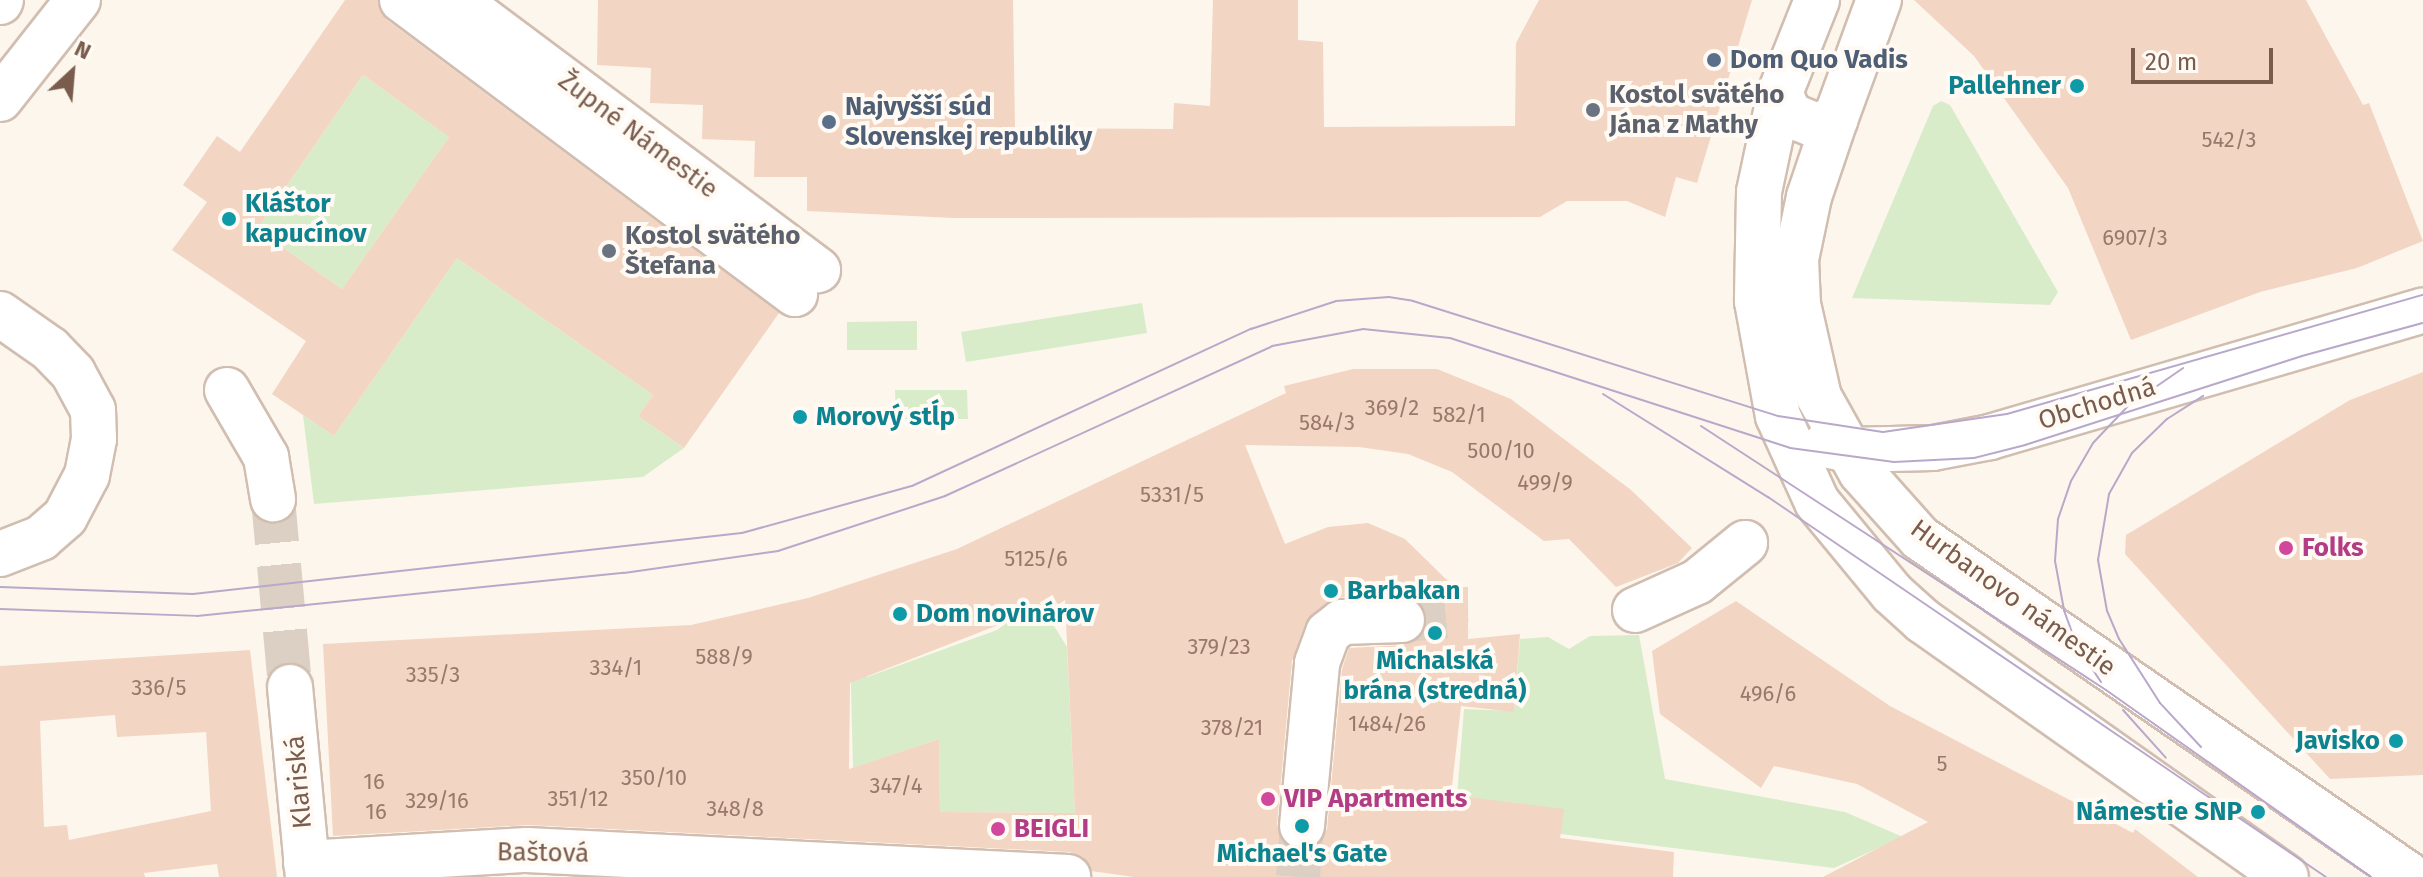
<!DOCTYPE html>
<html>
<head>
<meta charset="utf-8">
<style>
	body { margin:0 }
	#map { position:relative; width:2423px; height:877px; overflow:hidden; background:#fdf6ec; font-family:"Fira Sans",sans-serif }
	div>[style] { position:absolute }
	.green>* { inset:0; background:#d8ecc9 }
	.building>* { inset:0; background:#f3d5c3 }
	.street-tunnel>* { height:44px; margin-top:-22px; transform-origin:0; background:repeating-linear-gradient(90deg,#dcd0c4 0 44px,transparent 0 66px) }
	.roads { filter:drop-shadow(2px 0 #d1beb0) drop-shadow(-2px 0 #d1beb0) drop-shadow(0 2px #d1beb0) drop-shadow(0 -2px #d1beb0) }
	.street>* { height:44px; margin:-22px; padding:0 22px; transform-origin:22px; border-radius:22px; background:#fff }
	.secondary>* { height:44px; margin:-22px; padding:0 22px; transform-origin:22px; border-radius:22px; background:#fff }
	.tram>* { height:2px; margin:-1px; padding:0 1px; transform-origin:1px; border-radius:1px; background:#b9a8c9 }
	.dots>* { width:22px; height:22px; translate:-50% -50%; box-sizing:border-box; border:4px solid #fffaf3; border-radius:50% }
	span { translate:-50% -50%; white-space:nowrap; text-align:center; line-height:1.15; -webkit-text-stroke:8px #fffaf3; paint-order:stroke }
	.number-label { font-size:22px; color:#987a6a }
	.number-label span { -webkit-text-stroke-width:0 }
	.service-label { font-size:26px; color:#4e5e75; font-weight:700 }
	.left { translate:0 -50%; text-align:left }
	.culture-label { font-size:26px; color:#0d838f; font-weight:700 }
	.right { translate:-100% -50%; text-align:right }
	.worship-label { font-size:26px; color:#5b616d; font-weight:700 }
	.street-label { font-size:26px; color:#7a5c4d }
	.hotel-label { font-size:26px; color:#b23c85; font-weight:700 }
	.north { position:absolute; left:32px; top:32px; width:80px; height:80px; -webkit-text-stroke:6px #fffaf3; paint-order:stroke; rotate:26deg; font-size:22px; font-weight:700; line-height:32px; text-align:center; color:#7a5c4d }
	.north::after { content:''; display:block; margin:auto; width:28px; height:36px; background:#7a5c4d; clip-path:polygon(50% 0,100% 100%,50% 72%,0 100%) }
	.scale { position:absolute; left:2131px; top:48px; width:142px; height:36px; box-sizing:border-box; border:4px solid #7a5c4d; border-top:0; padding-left:10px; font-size:24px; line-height:28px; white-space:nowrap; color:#7a5c4d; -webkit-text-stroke:6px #fffaf3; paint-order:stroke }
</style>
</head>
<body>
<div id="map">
	<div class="green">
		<i style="clip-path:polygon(363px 75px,449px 137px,342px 289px,257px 229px)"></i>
		<i style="clip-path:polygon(1941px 101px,1950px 105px,2058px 292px,2050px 305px,1852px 298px,1933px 106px)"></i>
		<i style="clip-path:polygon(457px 258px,653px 395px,638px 416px,684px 448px,643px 477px,314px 504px,303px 415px,334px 436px)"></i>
		<i style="clip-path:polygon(1142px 303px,1147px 333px,966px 362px,961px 332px)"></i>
		<i style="clip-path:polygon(917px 321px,917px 350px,847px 350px,847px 322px)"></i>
		<i style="clip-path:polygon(895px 390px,967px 390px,968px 419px,896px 419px)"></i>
		<i style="clip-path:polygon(1023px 611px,1029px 625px,1046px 613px,1067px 647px,1075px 813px,940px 812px,939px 739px,853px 768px,850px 649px,867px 677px,997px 630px)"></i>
		<i style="clip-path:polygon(1639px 635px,1665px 779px,1845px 812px,1903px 837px,1834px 868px,1455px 821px,1464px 709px,1514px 711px,1520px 639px,1548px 637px,1569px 649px,1590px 636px)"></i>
	</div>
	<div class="building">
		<i style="clip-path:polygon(evenodd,345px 0,378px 0,387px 20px,779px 313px,684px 448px,638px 416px,653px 395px,457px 258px,334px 436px,272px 394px,306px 341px,172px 250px,207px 202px,183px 185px,217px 136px,240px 152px,345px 0,363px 75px,449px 137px,342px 289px,257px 229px,363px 75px)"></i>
		<i style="clip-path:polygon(598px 0,1013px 0,1015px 128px,1173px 129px,1174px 103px,1210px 106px,1213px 0,1298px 0,1298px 40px,1323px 42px,1324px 127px,1515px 126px,1516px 43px,1539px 0,1752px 0,1697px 183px,1676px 177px,1665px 217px,1627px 201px,1567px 201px,1540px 217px,954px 218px,807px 211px,807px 177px,754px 177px,755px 141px,702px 139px,703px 105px,650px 103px,651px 68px,597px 65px)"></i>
		<i style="clip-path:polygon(1914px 0,2306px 0,2363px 105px,2369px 103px,2423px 241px,2357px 268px,2260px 292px,2131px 340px,2068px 188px,1974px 56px)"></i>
		<i style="clip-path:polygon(evenodd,1353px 369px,1437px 369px,1511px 399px,1631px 490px,1692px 548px,1678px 563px,1616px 587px,1569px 539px,1544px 541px,1452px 472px,1408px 454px,1359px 447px,1245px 445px,1285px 544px,1328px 527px,1368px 523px,1405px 539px,1454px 587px,1468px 587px,1468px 639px,1520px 634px,1514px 712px,1461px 706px,1451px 795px,1564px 809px,1560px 838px,1674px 852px,1673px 877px,1134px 877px,1091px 871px,1082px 856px,1069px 852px,528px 825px,333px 836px,323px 644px,691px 625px,808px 598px,957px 549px,1286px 393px,1284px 386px,1353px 369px,1402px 595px,1423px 606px,1424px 631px,1404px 645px,1349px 648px,1342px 669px,1327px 829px,1312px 849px,1288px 847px,1277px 824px,1292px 661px,1305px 624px,1327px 602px,1340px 597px,1402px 595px,1353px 369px,1065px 600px,1075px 813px,940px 812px,939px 739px,849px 769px,850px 683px,1024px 615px,1029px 625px,1065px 600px)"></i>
		<i style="clip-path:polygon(2423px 372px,2423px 775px,2330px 779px,2125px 554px,2126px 535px,2350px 400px)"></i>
		<i style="clip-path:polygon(1736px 601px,1890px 706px,2133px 833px,2135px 829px,2198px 877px,1823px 877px,1928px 822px,1857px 784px,1774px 766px,1761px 788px,1660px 714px,1652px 651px)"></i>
		<i style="clip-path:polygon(evenodd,250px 650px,277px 877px,219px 877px,217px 864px,144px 873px,145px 877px,0 877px,0 666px,250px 650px,115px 715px,117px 737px,206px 732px,211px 811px,69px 840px,67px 825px,44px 827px,40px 721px,115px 715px)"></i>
	</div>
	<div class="street-tunnel">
		<i style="left:273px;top:499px;width:189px;rotate:84.8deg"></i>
		<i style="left:1402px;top:620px;width:66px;rotate:-5.2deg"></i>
		<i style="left:1298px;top:877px;width:51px;rotate:-85.5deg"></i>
	</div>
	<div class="roads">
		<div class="street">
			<i style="left:402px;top:0;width:491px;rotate:36.8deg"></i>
			<i style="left:457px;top:0;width:451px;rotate:36.8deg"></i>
			<i style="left:1780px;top:93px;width:101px;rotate:102deg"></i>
			<i style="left:1759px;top:192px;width:109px;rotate:91.1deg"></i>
			<i style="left:1757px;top:301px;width:117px;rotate:79.7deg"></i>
			<i style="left:1778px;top:416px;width:94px;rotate:65.6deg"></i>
			<i style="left:1817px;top:502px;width:118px;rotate:50.5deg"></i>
			<i style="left:1892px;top:593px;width:42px;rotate:42.1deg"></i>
			<i style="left:1923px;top:621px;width:444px;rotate:35.2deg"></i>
			<i style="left:1835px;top:120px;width:81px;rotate:108.7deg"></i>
			<i style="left:1809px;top:197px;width:63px;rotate:101.8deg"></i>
			<i style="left:1796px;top:259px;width:45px;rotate:87.5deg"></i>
			<i style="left:1798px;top:304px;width:95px;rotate:77.3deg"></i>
			<i style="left:1819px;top:397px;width:86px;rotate:60.8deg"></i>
			<i style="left:1861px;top:472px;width:89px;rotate:48.2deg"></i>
			<i style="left:1920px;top:538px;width:597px;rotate:34.57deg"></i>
			<i style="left:0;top:314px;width:61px;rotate:35deg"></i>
			<i style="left:50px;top:349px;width:33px;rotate:46deg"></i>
			<i style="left:73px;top:373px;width:42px;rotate:61.6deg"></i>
			<i style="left:93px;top:410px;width:29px;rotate:88deg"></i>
			<i style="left:94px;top:439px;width:37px;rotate:101deg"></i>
			<i style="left:87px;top:475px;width:47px;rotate:117.6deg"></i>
			<i style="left:65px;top:517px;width:32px;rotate:139deg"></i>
			<i style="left:41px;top:538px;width:44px;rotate:158.7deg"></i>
			<i style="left:227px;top:390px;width:78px;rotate:59.8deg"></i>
			<i style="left:266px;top:457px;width:43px;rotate:80.5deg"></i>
			<i style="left:1825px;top:445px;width:24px;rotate:12deg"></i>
			<i style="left:1848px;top:450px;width:85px;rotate:-1.3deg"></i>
			<i style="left:1933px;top:448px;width:58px;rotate:-10.9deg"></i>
			<i style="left:1990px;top:437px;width:451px;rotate:-16.3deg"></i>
			<i style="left:1635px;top:610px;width:68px;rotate:-24.3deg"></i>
			<i style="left:1697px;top:582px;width:62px;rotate:-39.1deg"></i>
			<i style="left:290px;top:687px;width:191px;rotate:84.6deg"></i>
			<i style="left:1302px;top:826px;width:164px;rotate:-84.7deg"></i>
			<i style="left:1317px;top:663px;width:32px;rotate:-70deg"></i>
			<i style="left:1328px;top:633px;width:18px;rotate:-38deg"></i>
			<i style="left:1342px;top:622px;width:60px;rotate:-1.9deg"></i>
			<i style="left:306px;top:863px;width:221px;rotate:-3.4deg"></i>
			<i style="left:527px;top:850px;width:542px;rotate:2.86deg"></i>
		</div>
		<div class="secondary">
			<i style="left:1817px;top:0;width:100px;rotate:111.7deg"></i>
			<i style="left:1780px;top:93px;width:24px;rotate:66deg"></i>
			<i style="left:1790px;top:115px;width:27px;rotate:22deg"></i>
			<i style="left:1815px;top:125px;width:21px;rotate:-14deg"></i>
			<i style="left:1835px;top:120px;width:128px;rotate:-69.9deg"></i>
			<i style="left:0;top:2px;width:2px;rotate:-63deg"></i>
			<i style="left:0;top:99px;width:126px;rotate:-51.8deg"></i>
		</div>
	</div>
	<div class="tram">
		<i style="left:1603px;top:394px;width:195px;rotate:32deg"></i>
		<i style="left:1768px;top:497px;width:675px;rotate:34.26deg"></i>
		<i style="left:1701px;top:426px;width:483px;rotate:33.1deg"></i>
		<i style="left:2106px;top:690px;width:324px;rotate:35.2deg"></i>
		<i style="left:0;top:587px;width:193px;rotate:2.1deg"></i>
		<i style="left:193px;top:594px;width:552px;rotate:-6.34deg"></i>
		<i style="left:742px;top:533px;width:176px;rotate:-15.5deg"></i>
		<i style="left:912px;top:486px;width:374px;rotate:-24.9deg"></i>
		<i style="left:1251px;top:329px;width:89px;rotate:-18.2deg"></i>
		<i style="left:1336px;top:301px;width:53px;rotate:-4.3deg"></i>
		<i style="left:1389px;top:297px;width:24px;rotate:9deg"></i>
		<i style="left:1413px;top:301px;width:383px;rotate:17.5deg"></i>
		<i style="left:1778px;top:416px;width:106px;rotate:8.7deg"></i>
		<i style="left:1883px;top:432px;width:125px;rotate:-8.3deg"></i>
		<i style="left:2007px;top:414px;width:433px;rotate:-16deg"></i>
		<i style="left:0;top:609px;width:197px;rotate:2deg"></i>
		<i style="left:197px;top:616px;width:429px;rotate:-5.8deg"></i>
		<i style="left:624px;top:573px;width:156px;rotate:-8.1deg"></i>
		<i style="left:778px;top:551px;width:176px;rotate:-18.2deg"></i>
		<i style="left:945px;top:496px;width:360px;rotate:-24.6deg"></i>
		<i style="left:1272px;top:346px;width:93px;rotate:-10.6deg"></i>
		<i style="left:1363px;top:329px;width:87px;rotate:5.9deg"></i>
		<i style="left:1450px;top:338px;width:357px;rotate:17.9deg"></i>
		<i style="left:1790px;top:448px;width:105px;rotate:7.7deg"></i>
		<i style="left:1894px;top:462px;width:80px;rotate:-2.9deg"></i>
		<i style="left:1974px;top:458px;width:53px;rotate:-14.3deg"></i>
		<i style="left:2025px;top:445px;width:291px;rotate:-17.8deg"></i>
		<i style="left:2302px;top:356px;width:125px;rotate:-15.3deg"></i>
		<i style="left:2101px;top:682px;width:43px;rotate:-123.7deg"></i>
		<i style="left:2077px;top:646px;width:38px;rotate:-110deg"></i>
		<i style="left:2064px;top:610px;width:50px;rotate:-100.4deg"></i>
		<i style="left:2055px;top:561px;width:42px;rotate:-85.9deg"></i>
		<i style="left:2058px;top:519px;width:40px;rotate:-71.1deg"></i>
		<i style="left:2071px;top:481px;width:44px;rotate:-59.9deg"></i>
		<i style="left:2093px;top:443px;width:51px;rotate:-46.6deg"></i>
		<i style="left:2128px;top:406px;width:67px;rotate:-34.6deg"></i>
		<i style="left:2123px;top:710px;width:64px;rotate:48.1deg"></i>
		<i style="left:2201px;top:747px;width:60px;rotate:-133deg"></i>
		<i style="left:2160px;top:703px;width:76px;rotate:-122.6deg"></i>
		<i style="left:2119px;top:639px;width:30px;rotate:-113deg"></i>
		<i style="left:2107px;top:611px;width:52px;rotate:-100deg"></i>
		<i style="left:2098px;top:560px;width:67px;rotate:-80.5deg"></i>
		<i style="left:2109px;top:494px;width:47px;rotate:-60.7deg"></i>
		<i style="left:2132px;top:453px;width:49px;rotate:-44.2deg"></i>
		<i style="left:2167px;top:419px;width:43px;rotate:-32.6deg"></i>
	</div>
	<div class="dots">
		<i style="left:1714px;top:60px;background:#5c6f8a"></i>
		<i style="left:2077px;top:86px;background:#0f9aa8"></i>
		<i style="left:1593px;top:110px;background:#6b7280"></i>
		<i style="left:829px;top:122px;background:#5c6f8a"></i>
		<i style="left:229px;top:219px;background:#0f9aa8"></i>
		<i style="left:609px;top:251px;background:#6b7280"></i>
		<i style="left:800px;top:417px;background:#0f9aa8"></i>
		<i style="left:2286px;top:548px;background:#d1479c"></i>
		<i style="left:1331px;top:591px;background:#0f9aa8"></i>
		<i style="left:900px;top:614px;background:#0f9aa8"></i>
		<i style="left:1435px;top:633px;background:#0f9aa8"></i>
		<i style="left:2396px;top:741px;background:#0f9aa8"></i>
		<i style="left:1268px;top:799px;background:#d1479c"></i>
		<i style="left:2258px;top:812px;background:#0f9aa8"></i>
		<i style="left:1302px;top:826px;background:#0f9aa8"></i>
		<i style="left:998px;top:829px;background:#d1479c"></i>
	</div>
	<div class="number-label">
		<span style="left:2229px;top:140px">542/3</span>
		<span style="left:2135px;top:238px">6907/3</span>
		<span style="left:1392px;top:408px">369/2</span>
		<span style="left:1459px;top:415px">582/1</span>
		<span style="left:1327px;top:423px">584/3</span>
		<span style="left:1501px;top:451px">500/10</span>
		<span style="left:1545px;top:483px">499/9</span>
		<span style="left:1172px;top:495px">5331/5</span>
		<span style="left:1036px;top:559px">5125/6</span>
		<span style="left:1219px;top:647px">379/23</span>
		<span style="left:724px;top:657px">588/9</span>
		<span style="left:616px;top:668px">334/1</span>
		<span style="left:433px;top:675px">335/3</span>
		<span style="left:159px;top:688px">336/5</span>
		<span style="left:1768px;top:694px">496/6</span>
		<span style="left:1387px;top:724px">1484/26</span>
		<span style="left:1232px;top:728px">378/21</span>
		<span style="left:1942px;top:764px">5</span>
		<span style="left:654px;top:778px">350/10</span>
		<span style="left:374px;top:782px">16</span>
		<span style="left:896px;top:786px">347/4</span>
		<span style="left:578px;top:799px">351/12</span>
		<span style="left:437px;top:801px">329/16</span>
		<span style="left:735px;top:809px">348/8</span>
		<span style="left:376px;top:812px">16</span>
	</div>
	<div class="service-label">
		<span class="left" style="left:1730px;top:60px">Dom Quo Vadis</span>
		<span class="left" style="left:845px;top:122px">Najvyšší súd<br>Slovenskej republiky</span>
	</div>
	<div class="culture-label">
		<span class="right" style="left:2061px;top:86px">Pallehner</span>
		<span class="left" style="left:245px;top:219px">Kláštor<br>kapucínov</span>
		<span class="left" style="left:816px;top:417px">Morový stĺp</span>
		<span class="left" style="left:1347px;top:591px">Barbakan</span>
		<span class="left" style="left:916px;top:614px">Dom novinárov</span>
		<span style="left:1435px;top:676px">Michalská<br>brána (stredná)</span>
		<span class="right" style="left:2380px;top:741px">Javisko</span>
		<span class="right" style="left:2242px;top:812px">Námestie SNP</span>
		<span style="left:1302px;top:854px">Michael's Gate</span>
	</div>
	<div class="worship-label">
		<span class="left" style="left:1609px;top:110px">Kostol svätého<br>Jána z Mathy</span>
		<span class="left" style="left:625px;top:251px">Kostol svätého<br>Štefana</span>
	</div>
	<div class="street-label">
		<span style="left:638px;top:135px;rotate:37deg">Župné Námestie</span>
		<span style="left:2097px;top:404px;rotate:-17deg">Obchodná</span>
		<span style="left:2013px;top:598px;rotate:36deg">Hurbanovo námestie</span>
		<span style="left:299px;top:782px;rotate:-95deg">Klariská</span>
		<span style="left:543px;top:853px;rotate:1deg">Baštová</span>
	</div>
	<div class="hotel-label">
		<span class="left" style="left:2302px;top:548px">Folks</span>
		<span class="left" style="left:1284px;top:799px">VIP Apartments</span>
		<span class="left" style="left:1014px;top:829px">BEIGLI</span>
	</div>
	<div class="north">N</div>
	<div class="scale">20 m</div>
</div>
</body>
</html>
